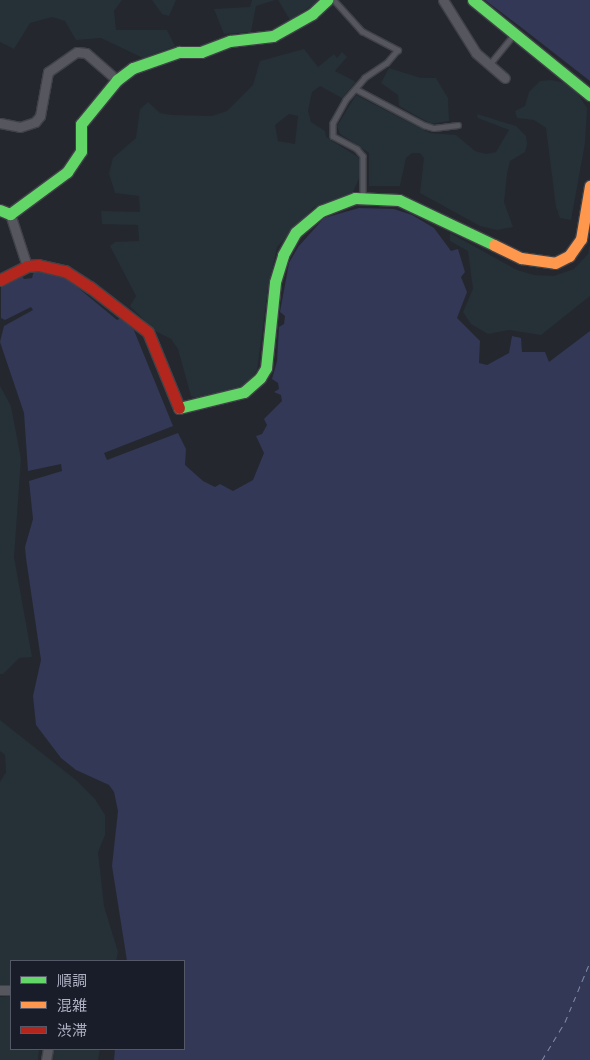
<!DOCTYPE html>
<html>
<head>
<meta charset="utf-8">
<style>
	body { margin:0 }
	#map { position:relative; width:590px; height:1060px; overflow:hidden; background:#25272f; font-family:Inter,"Noto Sans JP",sans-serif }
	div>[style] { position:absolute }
	.green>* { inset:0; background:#253137 }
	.water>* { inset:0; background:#323855 }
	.ferry>* { height:1px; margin-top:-0.5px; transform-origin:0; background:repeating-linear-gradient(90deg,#7f89ad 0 6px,transparent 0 11px) }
	.roads { filter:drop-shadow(1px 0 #404248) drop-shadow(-1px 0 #404248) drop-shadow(0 1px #404248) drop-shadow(0 -1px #404248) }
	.lane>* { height:4.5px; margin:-2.25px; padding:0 2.25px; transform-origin:2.25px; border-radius:2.25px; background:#55565e }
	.street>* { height:9px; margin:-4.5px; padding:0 4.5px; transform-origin:4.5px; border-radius:4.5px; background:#55565e }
	.fast>* { height:11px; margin:-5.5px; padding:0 5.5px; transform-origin:5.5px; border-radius:5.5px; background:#63d668 }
	.slow>* { height:11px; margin:-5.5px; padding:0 5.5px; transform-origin:5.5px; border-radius:5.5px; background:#ff974d }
	.jam>* { height:11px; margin:-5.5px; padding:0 5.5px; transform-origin:5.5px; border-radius:5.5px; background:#b3261e }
	span { translate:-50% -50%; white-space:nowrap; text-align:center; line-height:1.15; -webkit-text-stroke:5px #191c29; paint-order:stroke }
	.legend { position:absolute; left:10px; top:960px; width:175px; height:90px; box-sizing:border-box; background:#191c29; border:1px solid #555866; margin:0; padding:6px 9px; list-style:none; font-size:15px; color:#aeb1c2 }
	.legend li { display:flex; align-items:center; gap:10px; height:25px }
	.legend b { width:25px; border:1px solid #555866 }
</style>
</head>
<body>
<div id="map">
	<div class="green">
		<i style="clip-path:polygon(0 0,122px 0,114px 11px,116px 30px,167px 30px,175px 46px,143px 58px,101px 38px,76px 40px,65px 21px,52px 17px,30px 23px,14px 49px,0 42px)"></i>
		<i style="clip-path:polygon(152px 0,176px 0,169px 16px,162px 14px)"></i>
		<i style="clip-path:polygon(252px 0,275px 0,256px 6px,251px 32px,224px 34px,214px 9px,250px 7px)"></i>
		<i style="clip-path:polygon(278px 0,320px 0,290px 20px)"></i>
		<i style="clip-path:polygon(evenodd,304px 49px,318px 67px,334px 54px,337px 58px,342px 52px,347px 57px,335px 71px,356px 82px,342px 98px,320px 86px,312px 92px,308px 111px,311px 122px,325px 131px,326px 137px,358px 157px,361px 164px,360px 176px,353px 192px,314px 207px,277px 247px,268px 288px,257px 370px,250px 379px,242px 386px,199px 399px,191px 396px,178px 349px,171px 339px,155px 331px,130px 306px,136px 296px,110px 246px,115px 242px,139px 241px,138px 225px,102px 224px,101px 211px,140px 212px,139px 196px,115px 193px,109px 174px,113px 158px,136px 138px,140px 109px,148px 102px,160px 113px,171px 115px,212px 116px,227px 111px,253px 85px,260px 61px,304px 49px,289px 114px,298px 116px,295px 144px,278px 141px,275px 125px,289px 114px)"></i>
		<i style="clip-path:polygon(389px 68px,421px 78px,436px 78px,448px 98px,449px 121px,431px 124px,399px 106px,398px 95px,381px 83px)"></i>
		<i style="clip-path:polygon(551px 80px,571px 84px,587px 108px,585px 143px,571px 220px,560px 218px,556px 207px,546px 128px,534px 120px,517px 118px,515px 111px,525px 106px,529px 92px,540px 81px)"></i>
		<i style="clip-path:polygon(356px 95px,430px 133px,456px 135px,475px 151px,486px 154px,496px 152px,509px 130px,478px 118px,477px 114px,516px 126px,526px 136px,527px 144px,525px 152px,510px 161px,507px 174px,504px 202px,513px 227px,497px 230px,480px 226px,420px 193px,424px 158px,420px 153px,412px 153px,406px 158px,400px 186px,369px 186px,369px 153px,340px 134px,337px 126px)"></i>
		<i style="clip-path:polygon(450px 233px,517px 270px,534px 275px,554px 276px,574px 269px,588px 254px,590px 245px,590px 296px,541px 335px,509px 330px,488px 334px,471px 324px,463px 312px,473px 289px,468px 251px,450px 241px)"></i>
		<i style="clip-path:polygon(0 386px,11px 406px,21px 459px,14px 557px,32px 657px,19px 658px,3px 674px,0 674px)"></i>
		<i style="clip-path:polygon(0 720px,76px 780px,95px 799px,105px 815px,105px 835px,98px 852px,104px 906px,118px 952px,116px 961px,11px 961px,11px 985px,0 986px,0 782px,6px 772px,5px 755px,0 751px)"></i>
		<i style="clip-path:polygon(11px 996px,11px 1049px,39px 1049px,38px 1060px,0 1060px,0 997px)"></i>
		<i style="clip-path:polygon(53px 1049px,100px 1049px,98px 1060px,51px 1060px)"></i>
	</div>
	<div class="water">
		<i style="clip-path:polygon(485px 0,590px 0,590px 81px,522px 28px)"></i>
		<i style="clip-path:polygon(359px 208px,394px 209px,412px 215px,434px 228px,451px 251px,458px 249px,465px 272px,461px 277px,467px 292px,457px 318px,480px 341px,479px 363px,487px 365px,509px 353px,512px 336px,521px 338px,522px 352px,545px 352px,549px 362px,590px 331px,590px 1060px,114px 1060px,115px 1049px,184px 1049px,184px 961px,127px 961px,112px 866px,118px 811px,114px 792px,109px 785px,76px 770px,61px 758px,36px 725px,33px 696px,41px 660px,26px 558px,25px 547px,33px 519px,29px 481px,62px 471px,61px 464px,28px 471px,24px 413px,0 342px,4px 326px,33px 310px,31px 307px,5px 320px,1px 318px,1px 285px,21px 274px,24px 279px,32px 278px,34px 271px,65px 277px,117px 320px,121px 318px,133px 328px,173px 426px,104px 453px,107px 460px,178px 433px,186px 449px,185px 465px,203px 481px,215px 487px,220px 484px,233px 491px,253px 480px,264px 453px,256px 436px,262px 434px,267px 425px,264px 419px,282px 401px,281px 395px,274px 392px,279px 389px,278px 383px,272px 379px,277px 361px,279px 327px,284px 324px,285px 316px,280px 312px,289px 263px,298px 247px,324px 218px)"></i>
	</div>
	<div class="ferry">
		<i style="left:542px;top:1060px;width:44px;rotate:-58.8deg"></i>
		<i style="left:565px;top:1022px;width:65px;rotate:-67.4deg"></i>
	</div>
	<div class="roads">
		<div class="lane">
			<i style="left:334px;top:0;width:42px;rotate:47.9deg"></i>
			<i style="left:362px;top:31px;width:41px;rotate:27.8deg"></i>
			<i style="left:398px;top:50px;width:17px;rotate:130deg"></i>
			<i style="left:387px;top:63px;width:27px;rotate:146deg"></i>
			<i style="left:365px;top:78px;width:29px;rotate:131deg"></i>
			<i style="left:346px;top:100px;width:26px;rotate:119deg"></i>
			<i style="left:333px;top:123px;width:13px;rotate:90deg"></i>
			<i style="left:333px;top:136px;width:27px;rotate:28deg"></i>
			<i style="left:357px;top:149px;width:9px;rotate:49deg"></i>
			<i style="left:363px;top:156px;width:41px;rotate:90deg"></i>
			<i style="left:489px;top:65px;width:41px;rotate:-50.9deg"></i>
			<i style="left:356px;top:89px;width:77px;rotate:27.9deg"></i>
			<i style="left:424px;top:125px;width:10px;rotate:17deg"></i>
			<i style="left:434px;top:128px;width:24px;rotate:-7deg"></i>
		</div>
		<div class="street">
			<i style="left:443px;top:0;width:62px;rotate:58.1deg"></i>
			<i style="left:476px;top:53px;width:38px;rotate:41deg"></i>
			<i style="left:0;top:123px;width:20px;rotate:11deg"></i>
			<i style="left:20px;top:127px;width:16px;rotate:-18deg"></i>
			<i style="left:35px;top:122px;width:8px;rotate:-50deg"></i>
			<i style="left:40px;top:116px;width:45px;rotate:-79.7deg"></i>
			<i style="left:48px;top:72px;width:35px;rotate:-35deg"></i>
			<i style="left:77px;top:52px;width:9px;rotate:6deg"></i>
			<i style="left:86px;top:53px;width:41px;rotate:41.1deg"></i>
			<i style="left:10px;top:214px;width:55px;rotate:71.9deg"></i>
			<i style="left:0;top:990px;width:11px"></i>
			<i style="left:46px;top:1060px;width:11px;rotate:-80deg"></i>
		</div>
		<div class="fast">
			<i style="left:473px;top:0;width:151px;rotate:39.1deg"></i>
			<i style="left:0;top:210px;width:11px;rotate:22deg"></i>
			<i style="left:10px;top:214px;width:71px;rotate:-36.4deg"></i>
			<i style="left:67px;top:172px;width:25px;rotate:-56deg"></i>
			<i style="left:81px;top:151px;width:27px;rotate:-90deg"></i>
			<i style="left:81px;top:124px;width:57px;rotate:-50.7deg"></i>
			<i style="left:117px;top:80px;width:20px;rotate:-37deg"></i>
			<i style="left:133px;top:68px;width:49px;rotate:-19.2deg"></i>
			<i style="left:179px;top:52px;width:22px"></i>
			<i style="left:201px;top:52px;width:31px;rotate:-21deg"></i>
			<i style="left:230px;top:41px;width:43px;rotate:-6.6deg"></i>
			<i style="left:273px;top:36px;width:45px;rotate:-29.4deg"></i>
			<i style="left:312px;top:14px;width:21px;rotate:-43deg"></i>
			<i style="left:179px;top:408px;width:67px;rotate:-13.8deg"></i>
			<i style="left:244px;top:392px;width:21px;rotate:-41deg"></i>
			<i style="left:260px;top:378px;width:12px;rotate:-59deg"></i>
			<i style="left:266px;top:368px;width:86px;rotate:-84deg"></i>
			<i style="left:275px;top:282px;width:28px;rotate:-73deg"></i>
			<i style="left:283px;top:255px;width:26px;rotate:-61deg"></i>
			<i style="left:296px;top:232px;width:33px;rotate:-40deg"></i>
			<i style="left:321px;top:211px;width:36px;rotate:-21deg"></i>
			<i style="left:355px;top:198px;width:44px;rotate:2.6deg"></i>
			<i style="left:399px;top:200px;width:105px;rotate:25.3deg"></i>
		</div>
		<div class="slow">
			<i style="left:494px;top:245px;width:30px;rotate:26deg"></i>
			<i style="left:521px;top:258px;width:34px;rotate:8deg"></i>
			<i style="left:555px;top:263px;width:16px;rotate:-27deg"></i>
			<i style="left:569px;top:256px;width:21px;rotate:-55deg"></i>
			<i style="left:581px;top:239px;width:54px;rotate:-80.4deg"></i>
		</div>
		<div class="jam">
			<i style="left:0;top:280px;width:30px;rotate:-27deg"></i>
			<i style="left:27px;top:266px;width:11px;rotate:-5deg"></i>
			<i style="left:38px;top:265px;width:28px;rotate:13deg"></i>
			<i style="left:65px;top:271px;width:30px;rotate:33deg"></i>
			<i style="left:90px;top:287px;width:73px;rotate:37.8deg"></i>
			<i style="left:148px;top:332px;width:82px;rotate:67.8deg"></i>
		</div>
	</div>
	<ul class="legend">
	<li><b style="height:6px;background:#63d668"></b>順調</li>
	<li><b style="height:6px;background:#ff974d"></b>混雑</li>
	<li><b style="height:6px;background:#b3261e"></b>渋滞</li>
	</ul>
</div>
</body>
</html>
